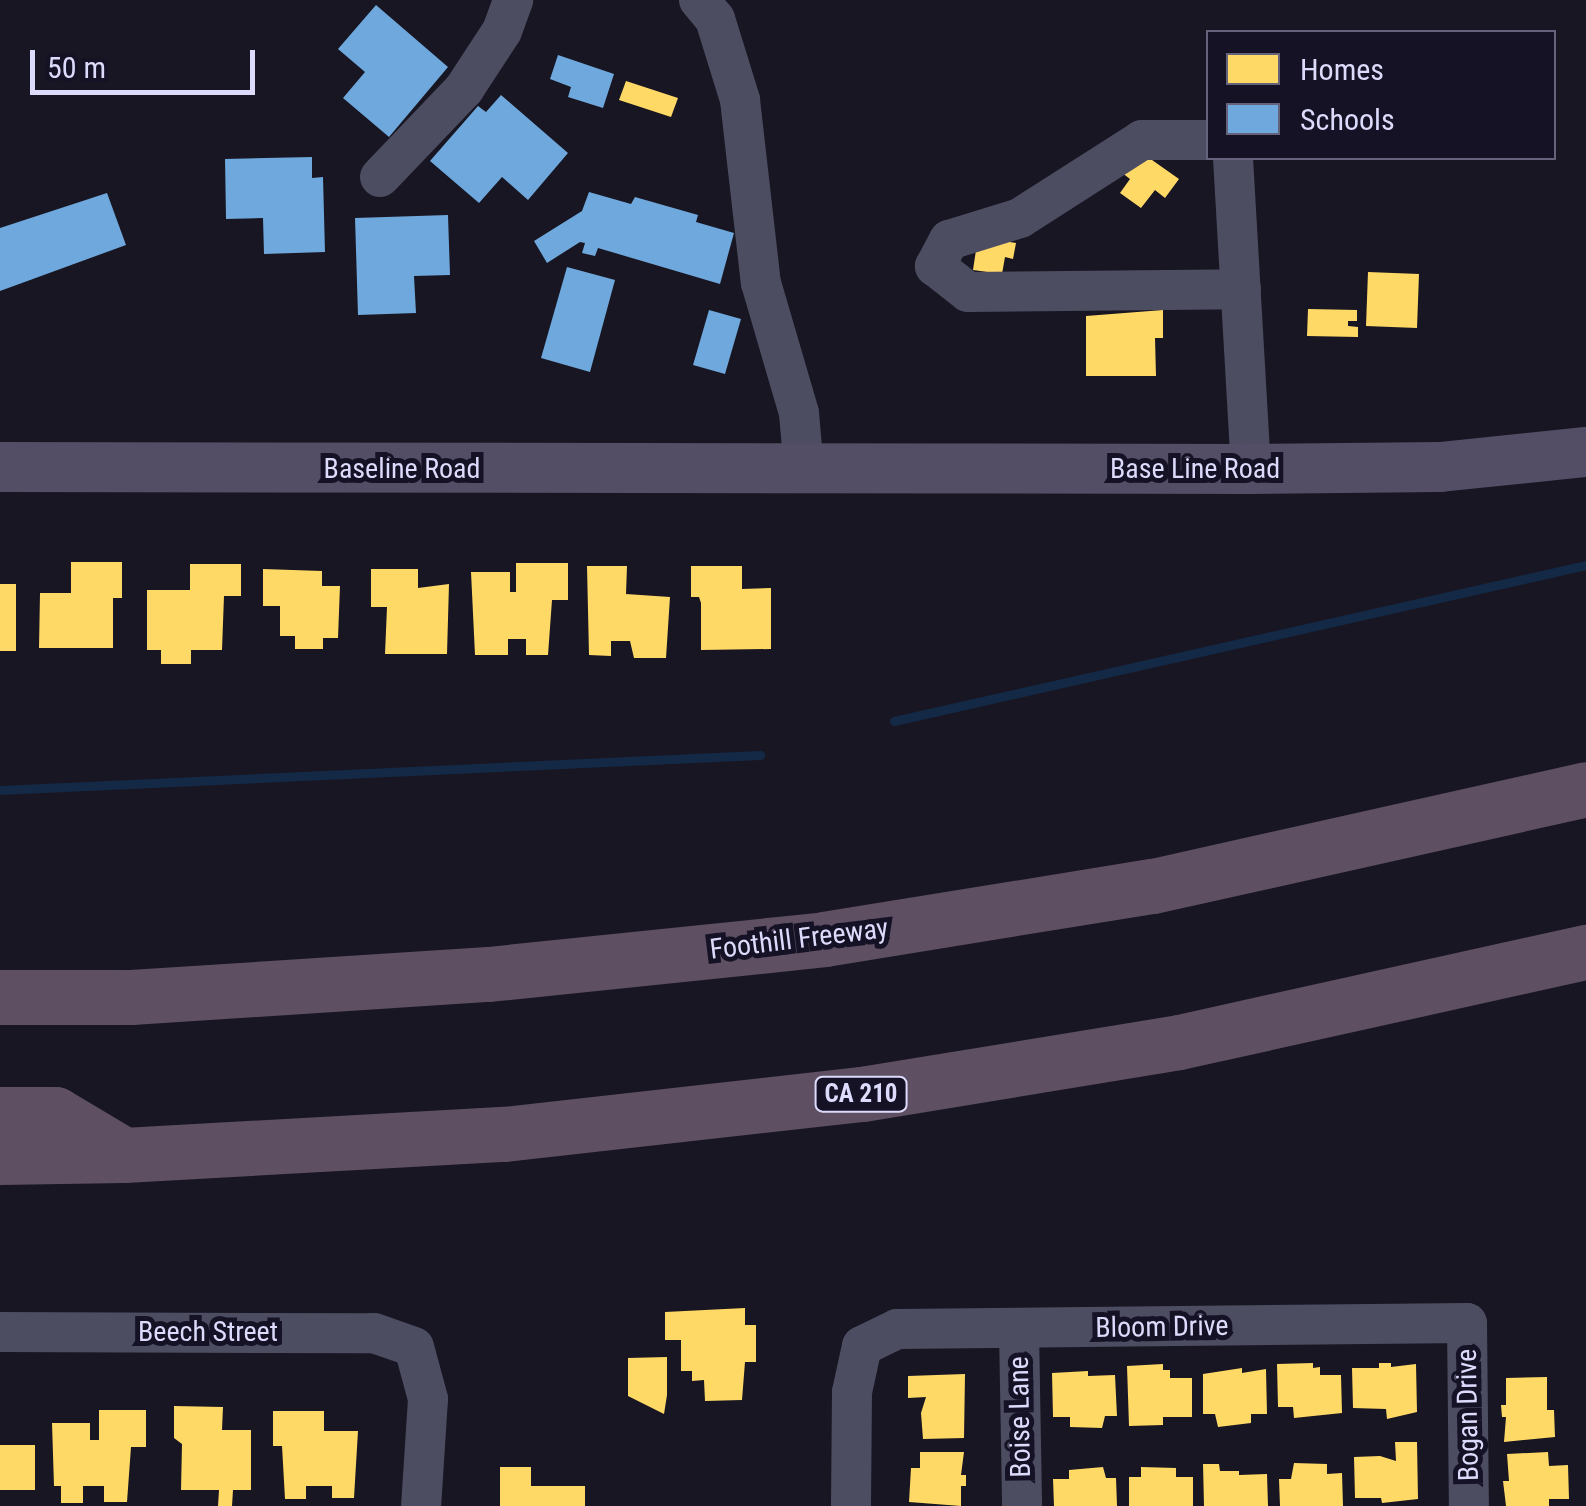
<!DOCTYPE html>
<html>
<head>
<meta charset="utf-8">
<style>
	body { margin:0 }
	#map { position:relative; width:1586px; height:1506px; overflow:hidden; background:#181622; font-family:"Roboto Condensed",sans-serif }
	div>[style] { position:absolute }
	.homes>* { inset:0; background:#ffd966 }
	.schools>* { inset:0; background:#6fa8dc }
	.stream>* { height:9px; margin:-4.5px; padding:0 4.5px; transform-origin:4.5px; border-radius:4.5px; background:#142945 }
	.minor>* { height:40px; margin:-20px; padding:0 20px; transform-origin:20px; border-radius:20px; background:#4d4d62 }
	.major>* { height:50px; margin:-25px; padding:0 25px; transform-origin:25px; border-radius:25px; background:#544d66 }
	.highway>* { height:55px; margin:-27.5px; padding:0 27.5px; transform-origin:27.5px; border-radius:27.5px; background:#5e4f63 }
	span { translate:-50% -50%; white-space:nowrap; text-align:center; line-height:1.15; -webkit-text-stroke:10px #151226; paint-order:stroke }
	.shield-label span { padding:2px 8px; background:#151226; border:2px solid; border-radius:8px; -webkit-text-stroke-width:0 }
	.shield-label { font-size:25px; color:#dddbfb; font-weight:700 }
	.street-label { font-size:28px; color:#dddbfb }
	.legend { position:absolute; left:1206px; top:30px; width:350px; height:130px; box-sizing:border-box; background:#151226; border:2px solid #65627b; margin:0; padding:12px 18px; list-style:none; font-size:30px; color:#dddbfb }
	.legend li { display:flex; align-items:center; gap:20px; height:50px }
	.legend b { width:50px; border:2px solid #65627b }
	.scale { position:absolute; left:30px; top:50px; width:225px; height:45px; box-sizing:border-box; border:5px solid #dddbfb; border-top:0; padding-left:12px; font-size:30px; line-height:35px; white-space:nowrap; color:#dddbfb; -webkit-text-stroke:8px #151226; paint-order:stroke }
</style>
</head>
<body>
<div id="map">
	<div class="homes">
		<i style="clip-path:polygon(626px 81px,678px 98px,671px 117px,619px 100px)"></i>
		<i style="clip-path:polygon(1135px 148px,1179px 179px,1165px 198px,1155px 190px,1141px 208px,1120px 193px,1130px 179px,1117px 169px)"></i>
		<i style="clip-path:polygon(978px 237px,1016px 243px,1013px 259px,1005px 257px,1002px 274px,973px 270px)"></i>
		<i style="clip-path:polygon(1368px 272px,1419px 274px,1417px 328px,1366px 326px)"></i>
		<i style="clip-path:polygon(1308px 309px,1357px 310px,1357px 321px,1348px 321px,1348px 326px,1358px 327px,1358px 337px,1307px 336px)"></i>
		<i style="clip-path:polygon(1163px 310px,1163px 338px,1155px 338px,1156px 376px,1086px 376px,1086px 316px)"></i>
		<i style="clip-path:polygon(71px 562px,122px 562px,122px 598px,113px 598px,113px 648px,39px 648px,40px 593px,71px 593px)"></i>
		<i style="clip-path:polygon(516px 563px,568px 563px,568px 600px,552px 600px,548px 655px,526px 655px,526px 639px,508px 639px,508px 655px,475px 655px,471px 572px,510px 572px,510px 592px,516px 592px)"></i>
		<i style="clip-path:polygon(190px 564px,241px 564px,241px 596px,224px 596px,222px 650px,191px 650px,191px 664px,161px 664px,161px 650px,147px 650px,147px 590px,190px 590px)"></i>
		<i style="clip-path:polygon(587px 566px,627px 566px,626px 594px,670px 597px,666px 658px,634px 658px,630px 641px,611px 641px,611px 656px,589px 655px)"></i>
		<i style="clip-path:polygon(691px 566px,742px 566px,742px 589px,771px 588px,771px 649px,701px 650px,701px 603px,699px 597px,691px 597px)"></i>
		<i style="clip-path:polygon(263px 569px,322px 571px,322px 586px,340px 586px,338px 638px,323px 638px,323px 649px,295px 649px,295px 636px,280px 636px,280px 606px,263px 606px)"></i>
		<i style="clip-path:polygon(371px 569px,418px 569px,418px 588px,449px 584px,447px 654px,385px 654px,387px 607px,371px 607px)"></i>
		<i style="clip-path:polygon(0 584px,16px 584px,16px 651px,0 651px)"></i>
		<i style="clip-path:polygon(745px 1308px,745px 1325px,756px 1325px,756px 1362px,745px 1362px,742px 1400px,705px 1401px,704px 1380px,692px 1381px,692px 1371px,681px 1371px,681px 1340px,665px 1340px,665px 1312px)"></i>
		<i style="clip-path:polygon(667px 1357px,667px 1395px,664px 1414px,628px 1396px,628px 1358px)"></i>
		<i style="clip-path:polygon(1313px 1363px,1313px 1368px,1320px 1367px,1320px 1375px,1341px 1375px,1342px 1413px,1294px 1418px,1293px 1407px,1278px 1407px,1277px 1364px)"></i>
		<i style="clip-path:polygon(1379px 1363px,1391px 1363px,1391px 1367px,1416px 1364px,1417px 1412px,1387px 1419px,1386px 1409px,1353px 1408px,1352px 1368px,1379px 1368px)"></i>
		<i style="clip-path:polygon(1163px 1364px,1163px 1370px,1170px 1370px,1170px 1378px,1192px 1378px,1192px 1417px,1163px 1417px,1163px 1425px,1129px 1426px,1127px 1366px)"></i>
		<i style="clip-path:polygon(1242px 1368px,1242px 1373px,1266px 1369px,1267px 1414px,1251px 1414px,1251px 1423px,1218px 1427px,1215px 1414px,1203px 1414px,1203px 1374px)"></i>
		<i style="clip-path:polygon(1088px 1371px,1088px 1376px,1115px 1375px,1117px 1416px,1105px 1416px,1102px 1428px,1070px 1427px,1070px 1417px,1053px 1417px,1052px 1373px)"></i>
		<i style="clip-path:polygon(965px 1374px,964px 1438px,923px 1439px,921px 1413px,926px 1397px,908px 1398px,908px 1376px)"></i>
		<i style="clip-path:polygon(1547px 1377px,1547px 1410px,1554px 1410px,1555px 1437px,1504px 1442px,1506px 1417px,1502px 1417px,1501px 1405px,1506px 1405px,1506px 1378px)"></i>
		<i style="clip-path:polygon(174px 1406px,223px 1407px,222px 1430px,251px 1430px,251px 1490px,233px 1490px,232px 1506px,218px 1506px,219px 1490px,181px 1490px,182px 1444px,174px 1438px)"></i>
		<i style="clip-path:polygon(99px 1410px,146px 1410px,146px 1447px,131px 1447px,127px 1502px,104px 1502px,104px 1486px,83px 1486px,83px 1503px,61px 1503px,61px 1486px,54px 1486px,52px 1423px,90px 1423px,90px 1440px,99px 1440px)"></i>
		<i style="clip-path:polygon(273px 1411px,324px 1411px,324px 1431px,358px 1431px,354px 1498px,332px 1498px,332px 1486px,306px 1486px,306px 1499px,285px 1499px,282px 1446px,273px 1446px)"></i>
		<i style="clip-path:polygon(1395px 1442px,1417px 1442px,1418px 1499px,1382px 1503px,1381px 1498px,1355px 1498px,1354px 1457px,1380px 1456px,1396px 1461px)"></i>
		<i style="clip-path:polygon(0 1445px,35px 1445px,35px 1490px,0 1490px)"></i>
		<i style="clip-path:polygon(920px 1452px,964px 1452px,961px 1475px,966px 1475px,966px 1486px,961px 1486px,961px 1506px,909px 1502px,911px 1468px,920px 1468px)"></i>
		<i style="clip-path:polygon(1548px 1452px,1549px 1466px,1568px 1465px,1569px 1499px,1549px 1499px,1549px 1506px,1506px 1506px,1503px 1481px,1509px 1481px,1507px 1454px)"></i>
		<i style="clip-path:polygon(1294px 1463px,1327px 1464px,1327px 1474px,1342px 1473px,1343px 1506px,1280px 1506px,1279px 1479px,1291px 1479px)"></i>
		<i style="clip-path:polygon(1203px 1464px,1219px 1464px,1220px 1471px,1239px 1471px,1239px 1475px,1267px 1474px,1268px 1506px,1204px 1506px)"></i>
		<i style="clip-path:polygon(500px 1467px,531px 1467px,531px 1486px,585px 1486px,585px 1506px,500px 1506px)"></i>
		<i style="clip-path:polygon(1103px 1467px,1106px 1478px,1116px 1478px,1117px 1506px,1054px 1506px,1053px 1479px,1069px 1479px,1069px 1470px)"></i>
		<i style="clip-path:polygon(1141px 1467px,1176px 1468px,1176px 1477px,1193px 1477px,1193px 1506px,1129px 1506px,1129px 1477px,1141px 1477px)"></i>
	</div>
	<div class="schools">
		<i style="clip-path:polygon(376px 5px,448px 67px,389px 137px,343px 98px,365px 72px,338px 49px)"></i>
		<i style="clip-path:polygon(558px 55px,614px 74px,603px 108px,568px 97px,571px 87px,550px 79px)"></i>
		<i style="clip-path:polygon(501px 95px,568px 153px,528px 200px,502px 177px,479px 203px,430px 161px,478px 106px,486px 112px)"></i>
		<i style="clip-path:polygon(312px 157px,312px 178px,323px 177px,325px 252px,264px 254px,263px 218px,226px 219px,225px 159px)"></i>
		<i style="clip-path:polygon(589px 192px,631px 204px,635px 197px,698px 215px,696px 222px,734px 233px,720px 284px,598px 248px,595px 256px,582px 253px,585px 243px,580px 242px,547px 263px,534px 241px,582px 211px)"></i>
		<i style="clip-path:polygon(107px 193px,126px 245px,0 291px,0 228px)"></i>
		<i style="clip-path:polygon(448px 215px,450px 275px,414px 276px,416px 313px,358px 315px,355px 218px)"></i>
		<i style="clip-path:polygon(567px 267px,615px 280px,590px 372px,541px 358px)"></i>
		<i style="clip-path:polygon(709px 310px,741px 319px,725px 374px,693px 365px)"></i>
	</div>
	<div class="stream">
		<i style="left:894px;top:721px;width:709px;rotate:-12.7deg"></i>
		<i style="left:0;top:790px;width:761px;rotate:-2.64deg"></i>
	</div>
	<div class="minor">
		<i style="left:699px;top:0;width:25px;rotate:50deg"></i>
		<i style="left:715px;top:19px;width:85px;rotate:72.8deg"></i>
		<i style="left:740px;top:100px;width:184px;rotate:83.5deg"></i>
		<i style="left:761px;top:283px;width:135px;rotate:73.7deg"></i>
		<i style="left:799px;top:413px;width:58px;rotate:85.1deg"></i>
		<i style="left:1208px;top:140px;width:66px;rotate:180deg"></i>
		<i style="left:1142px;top:140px;width:145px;rotate:147.4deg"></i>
		<i style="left:1020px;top:218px;width:74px;rotate:162.8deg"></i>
		<i style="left:949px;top:240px;width:30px;rotate:118deg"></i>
		<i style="left:935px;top:266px;width:42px;rotate:38.2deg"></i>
		<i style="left:968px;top:292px;width:273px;rotate:-0.6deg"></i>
		<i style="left:1233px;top:158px;width:312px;rotate:86.7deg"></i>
		<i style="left:380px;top:177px;width:122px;rotate:-46.3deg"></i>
		<i style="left:464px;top:89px;width:69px;rotate:-56.8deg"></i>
		<i style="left:502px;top:31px;width:33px;rotate:-70deg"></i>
		<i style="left:1019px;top:1329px;width:177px;rotate:89deg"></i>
		<i style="left:0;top:1332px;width:374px;rotate:0.2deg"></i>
		<i style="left:374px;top:1333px;width:42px;rotate:19.3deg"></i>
		<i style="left:414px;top:1347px;width:54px;rotate:74.9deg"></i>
		<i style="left:428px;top:1399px;width:107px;rotate:93.7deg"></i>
		<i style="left:851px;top:1506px;width:114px;rotate:-89.5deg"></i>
		<i style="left:852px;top:1392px;width:47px;rotate:-77.7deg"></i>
		<i style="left:862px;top:1346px;width:39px;rotate:-26deg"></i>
		<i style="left:897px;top:1329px;width:570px;rotate:-0.6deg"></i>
		<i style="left:1467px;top:1323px;width:183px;rotate:89.4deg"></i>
	</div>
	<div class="major">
		<i style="left:0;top:467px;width:1251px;rotate:0.09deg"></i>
		<i style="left:1251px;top:469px;width:189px;rotate:-0.6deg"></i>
		<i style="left:1440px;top:467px;width:147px;rotate:-5.9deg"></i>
	</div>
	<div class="highway">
		<i style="left:0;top:997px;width:131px"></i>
		<i style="left:131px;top:997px;width:358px;rotate:-3.7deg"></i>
		<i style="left:488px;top:974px;width:338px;rotate:-5.9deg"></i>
		<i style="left:824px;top:939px;width:333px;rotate:-9.2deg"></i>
		<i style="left:1153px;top:886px;width:444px;rotate:-12.6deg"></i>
		<i style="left:0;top:1114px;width:55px"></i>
		<i style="left:55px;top:1114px;width:80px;rotate:30.7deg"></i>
		<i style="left:0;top:1157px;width:124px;rotate:-0.9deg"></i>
		<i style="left:124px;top:1155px;width:381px;rotate:-3.2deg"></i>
		<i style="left:504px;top:1134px;width:360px;rotate:-6.4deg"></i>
		<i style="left:862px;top:1094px;width:321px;rotate:-9.3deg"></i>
		<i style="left:1179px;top:1042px;width:417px;rotate:-12.5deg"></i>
	</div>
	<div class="shield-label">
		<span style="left:861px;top:1094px">CA 210</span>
	</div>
	<div class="street-label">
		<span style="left:402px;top:469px">Baseline Road</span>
		<span style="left:1195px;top:469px">Base Line Road</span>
		<span style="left:799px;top:939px;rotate:-7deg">Foothill Freeway</span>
		<span style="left:1162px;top:1327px;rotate:-1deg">Bloom Drive</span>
		<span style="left:208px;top:1332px">Beech Street</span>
		<span style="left:1468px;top:1415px;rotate:-91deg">Bogan Drive</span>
		<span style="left:1020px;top:1417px;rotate:-91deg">Boise Lane</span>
	</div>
	<ul class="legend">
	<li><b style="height:28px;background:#ffd966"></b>Homes</li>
	<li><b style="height:28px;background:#6fa8dc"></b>Schools</li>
	</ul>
	<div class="scale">50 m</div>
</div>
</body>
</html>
